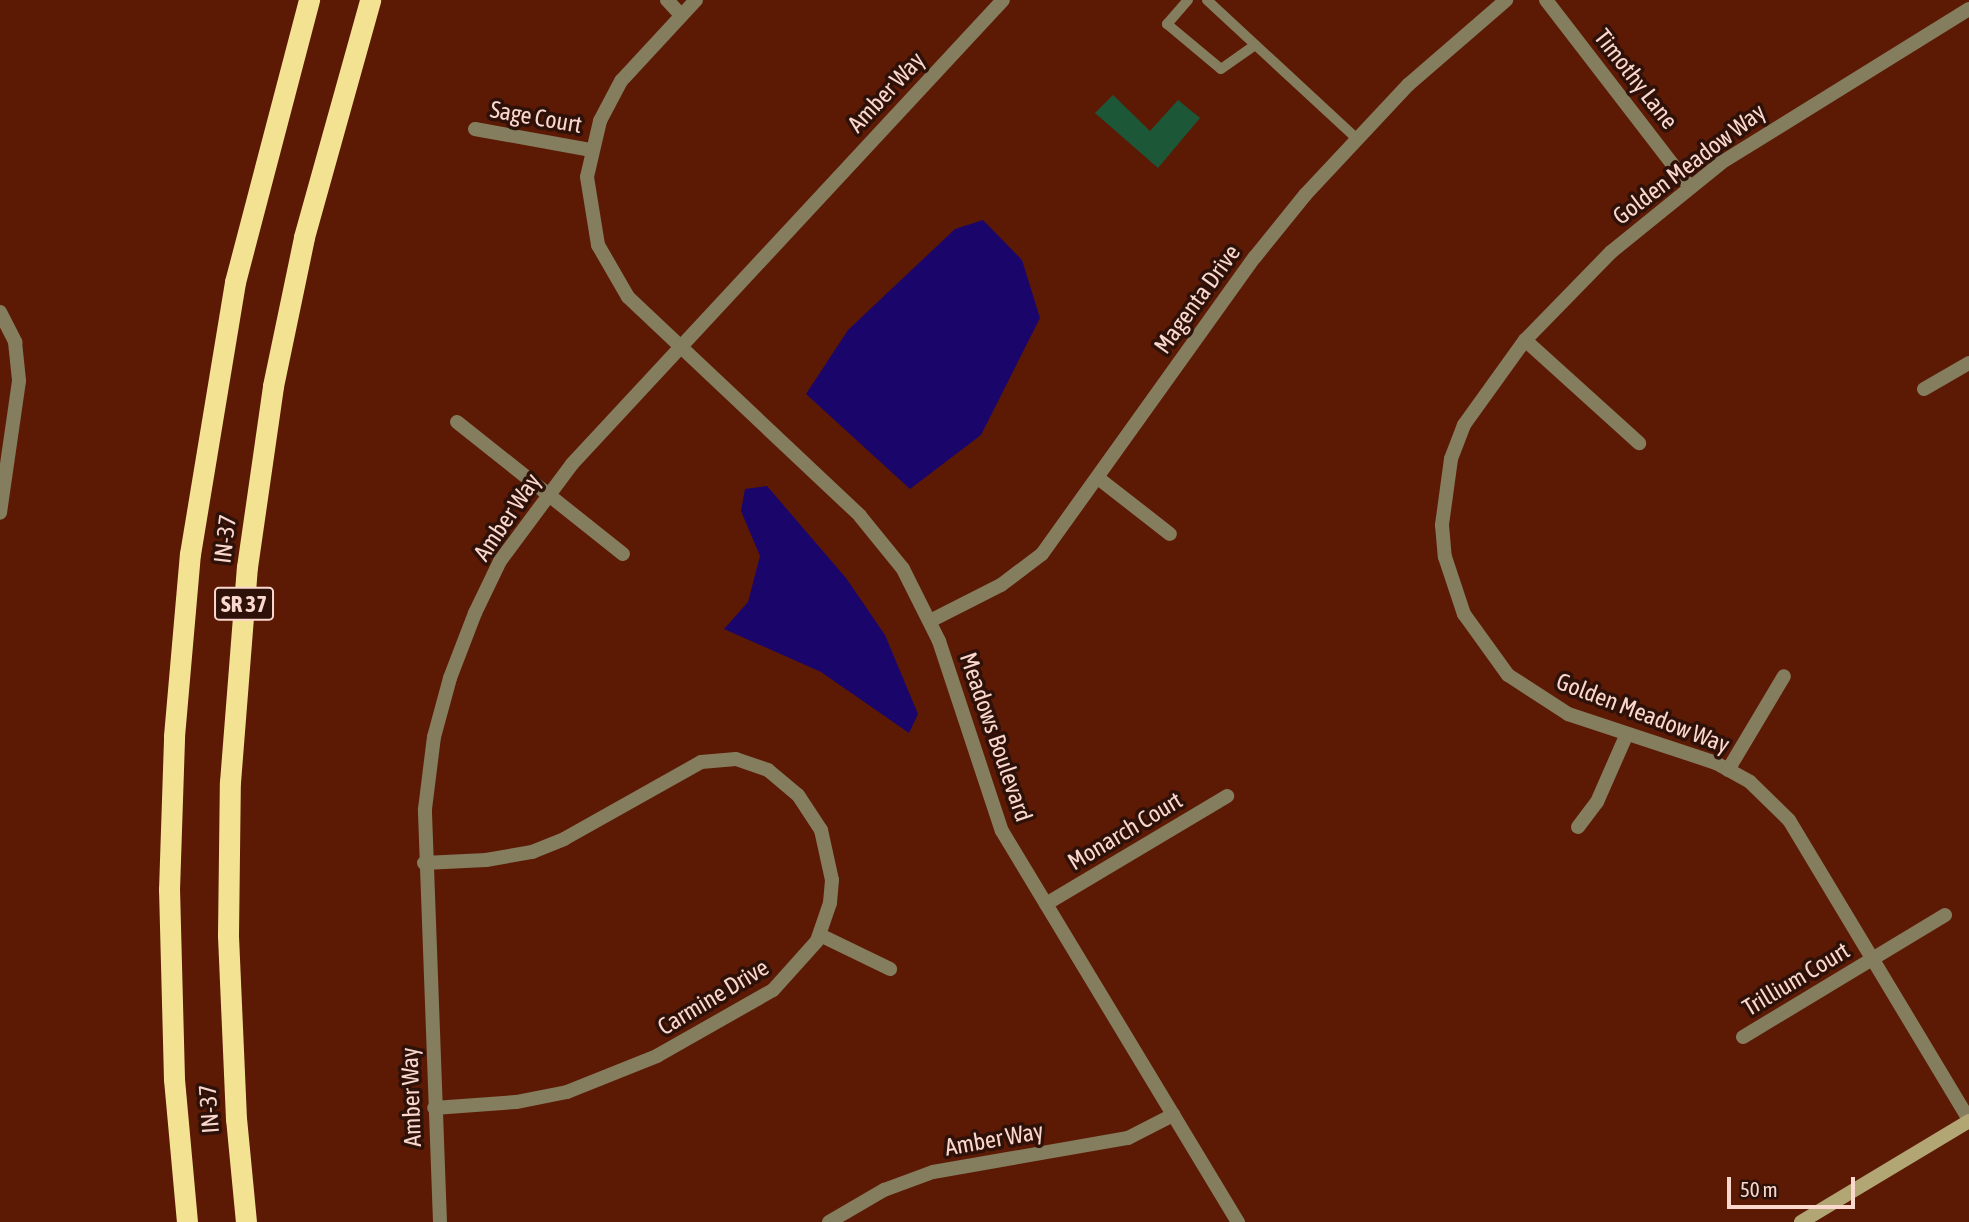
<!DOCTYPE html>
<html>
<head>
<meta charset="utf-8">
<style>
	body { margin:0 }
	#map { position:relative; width:1969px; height:1222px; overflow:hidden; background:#5c1a05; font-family:"Asap Condensed",sans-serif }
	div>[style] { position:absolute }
	.green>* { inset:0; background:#1c5738 }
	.water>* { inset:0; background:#1a056a }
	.lane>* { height:10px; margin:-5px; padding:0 5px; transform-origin:5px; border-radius:5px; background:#847d5e }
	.street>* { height:14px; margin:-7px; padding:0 7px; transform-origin:7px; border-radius:7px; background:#847d5e }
	.secondary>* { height:14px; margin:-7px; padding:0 7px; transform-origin:7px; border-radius:7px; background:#b1a674 }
	.highway>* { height:21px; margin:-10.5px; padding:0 10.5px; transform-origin:10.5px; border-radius:10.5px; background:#f4e293 }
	span { translate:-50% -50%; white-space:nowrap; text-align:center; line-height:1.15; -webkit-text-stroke:7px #2e1109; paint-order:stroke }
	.shield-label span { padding:2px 5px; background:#2e1109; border:2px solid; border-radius:5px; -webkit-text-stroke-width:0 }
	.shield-label { font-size:23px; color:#fad8ce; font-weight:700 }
	.street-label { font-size:24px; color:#fad8ce }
	.scale { position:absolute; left:1727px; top:1177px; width:128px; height:32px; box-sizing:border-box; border:4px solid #fad8ce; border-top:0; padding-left:9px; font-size:21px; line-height:24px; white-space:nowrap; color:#fad8ce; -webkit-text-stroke:5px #2e1109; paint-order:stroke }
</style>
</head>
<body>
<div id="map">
	<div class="green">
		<i style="clip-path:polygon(1113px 95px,1150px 131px,1178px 100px,1200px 118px,1158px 168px,1095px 113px)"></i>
	</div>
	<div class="water">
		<i style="clip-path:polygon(983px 220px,1022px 260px,1040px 318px,981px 435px,910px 489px,806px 394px,848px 330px,955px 229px)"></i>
		<i style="clip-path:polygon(767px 486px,846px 578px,885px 635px,918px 714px,909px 733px,821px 672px,724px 629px,748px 602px,760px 556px,741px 511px,745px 489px)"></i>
	</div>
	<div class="lane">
		<i style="left:1188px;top:0;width:32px;rotate:131deg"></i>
		<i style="left:1167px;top:24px;width:70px;rotate:39.8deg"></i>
		<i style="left:1221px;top:69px;width:42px;rotate:-35.2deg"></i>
		<i style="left:1207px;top:0;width:203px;rotate:42.8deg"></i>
	</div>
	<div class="street">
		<i style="left:667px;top:0;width:21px;rotate:47deg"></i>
		<i style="left:696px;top:0;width:110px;rotate:132.8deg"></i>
		<i style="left:621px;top:81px;width:45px;rotate:117.7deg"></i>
		<i style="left:600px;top:121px;width:57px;rotate:103.1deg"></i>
		<i style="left:587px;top:177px;width:69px;rotate:80.8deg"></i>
		<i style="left:598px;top:245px;width:60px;rotate:60deg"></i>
		<i style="left:628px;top:297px;width:319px;rotate:43.3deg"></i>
		<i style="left:860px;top:516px;width:68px;rotate:50.9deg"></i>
		<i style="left:903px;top:569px;width:80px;rotate:63.4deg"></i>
		<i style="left:939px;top:641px;width:200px;rotate:71.7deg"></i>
		<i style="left:1002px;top:831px;width:457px;rotate:58.9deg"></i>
		<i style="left:1546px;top:0;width:236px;rotate:52.4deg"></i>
		<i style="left:1969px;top:9px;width:292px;rotate:148.2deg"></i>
		<i style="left:1721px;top:163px;width:141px;rotate:141deg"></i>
		<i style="left:1611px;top:252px;width:123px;rotate:134.3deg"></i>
		<i style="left:1525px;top:340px;width:105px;rotate:125.7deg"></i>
		<i style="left:1464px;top:425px;width:36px;rotate:111deg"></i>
		<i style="left:1451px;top:459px;width:67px;rotate:97.8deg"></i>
		<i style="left:1442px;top:525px;width:32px;rotate:85deg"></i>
		<i style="left:1445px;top:557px;width:60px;rotate:71.6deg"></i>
		<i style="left:1464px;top:614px;width:75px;rotate:54.2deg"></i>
		<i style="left:1508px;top:675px;width:72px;rotate:33deg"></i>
		<i style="left:1568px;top:714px;width:156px;rotate:18.3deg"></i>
		<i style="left:1716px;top:763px;width:39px;rotate:29deg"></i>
		<i style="left:1750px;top:782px;width:54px;rotate:44.3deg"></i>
		<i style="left:1789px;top:820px;width:349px;rotate:59deg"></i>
		<i style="left:475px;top:129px;width:117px;rotate:10.3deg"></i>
		<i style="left:0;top:312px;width:34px;rotate:63deg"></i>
		<i style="left:15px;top:342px;width:39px;rotate:84deg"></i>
		<i style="left:19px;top:381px;width:133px;rotate:98.2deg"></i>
		<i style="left:1525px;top:340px;width:154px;rotate:42.1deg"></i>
		<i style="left:1924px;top:389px;width:52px;rotate:-30deg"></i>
		<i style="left:457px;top:422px;width:212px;rotate:38.5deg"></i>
		<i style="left:1098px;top:478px;width:91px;rotate:37.9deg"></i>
		<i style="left:930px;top:621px;width:80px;rotate:-26.9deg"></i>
		<i style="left:1001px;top:585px;width:51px;rotate:-37.1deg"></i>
		<i style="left:1042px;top:554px;width:365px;rotate:-54.4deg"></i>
		<i style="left:1255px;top:257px;width:80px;rotate:-51.1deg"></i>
		<i style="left:1305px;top:195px;width:151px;rotate:-46.9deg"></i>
		<i style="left:1408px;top:85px;width:130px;rotate:-40.9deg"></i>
		<i style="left:1728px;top:770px;width:109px;rotate:-59.2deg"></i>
		<i style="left:1578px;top:827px;width:31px;rotate:-53deg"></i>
		<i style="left:1597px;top:802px;width:72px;rotate:-66.3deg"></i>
		<i style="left:424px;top:863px;width:62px;rotate:-2.8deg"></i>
		<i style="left:486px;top:860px;width:47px;rotate:-9.9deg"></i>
		<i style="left:532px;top:852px;width:35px;rotate:-22deg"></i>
		<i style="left:564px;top:839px;width:157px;rotate:-29.3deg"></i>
		<i style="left:701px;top:762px;width:35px;rotate:-5deg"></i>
		<i style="left:736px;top:759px;width:34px;rotate:19deg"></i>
		<i style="left:768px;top:770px;width:39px;rotate:40deg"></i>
		<i style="left:798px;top:795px;width:42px;rotate:56.7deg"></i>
		<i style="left:821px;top:830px;width:51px;rotate:77.6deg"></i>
		<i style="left:832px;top:880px;width:23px;rotate:95deg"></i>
		<i style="left:830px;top:903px;width:40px;rotate:108.9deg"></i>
		<i style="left:817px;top:941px;width:66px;rotate:131.9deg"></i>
		<i style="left:773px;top:990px;width:133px;rotate:150.4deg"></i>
		<i style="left:657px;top:1056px;width:97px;rotate:158.2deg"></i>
		<i style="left:567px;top:1092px;width:52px;rotate:168.9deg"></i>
		<i style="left:516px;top:1102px;width:82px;rotate:175.8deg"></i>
		<i style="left:1046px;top:904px;width:211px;rotate:-30.8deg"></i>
		<i style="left:820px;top:935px;width:78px;rotate:25.9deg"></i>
		<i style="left:1743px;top:1037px;width:236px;rotate:-31.1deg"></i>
		<i style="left:440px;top:1222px;width:413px;rotate:-92.1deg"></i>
		<i style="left:425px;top:809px;width:73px;rotate:-82.9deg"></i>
		<i style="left:434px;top:737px;width:61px;rotate:-74.8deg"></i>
		<i style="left:450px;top:678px;width:70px;rotate:-69deg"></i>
		<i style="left:475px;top:613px;width:58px;rotate:-64.3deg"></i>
		<i style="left:500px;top:561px;width:121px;rotate:-53.4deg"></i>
		<i style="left:572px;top:464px;width:633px;rotate:-47.11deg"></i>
		<i style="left:829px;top:1222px;width:64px;rotate:-30.2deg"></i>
		<i style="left:884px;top:1190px;width:52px;rotate:-20.2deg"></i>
		<i style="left:933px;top:1172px;width:198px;rotate:-9.9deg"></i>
		<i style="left:1128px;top:1138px;width:51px;rotate:-27.1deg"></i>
	</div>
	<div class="secondary">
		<i style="left:1801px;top:1222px;width:196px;rotate:-31deg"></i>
	</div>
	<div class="highway">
		<i style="left:187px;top:1222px;width:144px;rotate:-95.2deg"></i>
		<i style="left:174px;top:1079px;width:189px;rotate:-91.5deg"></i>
		<i style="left:169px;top:890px;width:154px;rotate:-88.1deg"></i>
		<i style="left:174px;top:736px;width:183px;rotate:-85deg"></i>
		<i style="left:190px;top:554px;width:276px;rotate:-80.6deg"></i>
		<i style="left:235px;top:282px;width:292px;rotate:-75.3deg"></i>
		<i style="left:246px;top:1222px;width:103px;rotate:-95.5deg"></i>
		<i style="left:236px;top:1119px;width:184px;rotate:-92.5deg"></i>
		<i style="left:228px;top:935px;width:153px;rotate:-89.3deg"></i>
		<i style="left:230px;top:782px;width:216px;rotate:-85.5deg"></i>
		<i style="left:247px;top:567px;width:183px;rotate:-81.8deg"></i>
		<i style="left:273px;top:386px;width:152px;rotate:-78.2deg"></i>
		<i style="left:304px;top:237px;width:246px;rotate:-74.4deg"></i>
	</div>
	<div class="shield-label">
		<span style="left:244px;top:604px">SR 37</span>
	</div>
	<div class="street-label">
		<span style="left:1636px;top:79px;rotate:52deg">Timothy Lane</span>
		<span style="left:886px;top:92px;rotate:-47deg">Amber Way</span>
		<span style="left:536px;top:117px;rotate:10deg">Sage Court</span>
		<span style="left:1689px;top:164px;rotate:-37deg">Golden Meadow Way</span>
		<span style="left:1197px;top:299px;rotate:-54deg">Magenta Drive</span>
		<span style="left:507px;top:517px;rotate:-56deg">Amber Way</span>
		<span style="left:225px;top:539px;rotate:-83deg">IN-37</span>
		<span style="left:1643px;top:713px;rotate:21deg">Golden Meadow Way</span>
		<span style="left:996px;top:737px;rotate:71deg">Meadows Boulevard</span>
		<span style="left:1125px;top:831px;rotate:-31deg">Monarch Court</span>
		<span style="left:1796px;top:979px;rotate:-31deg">Trillium Court</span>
		<span style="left:713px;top:997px;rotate:-31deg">Carmine Drive</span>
		<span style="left:411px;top:1097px;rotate:-92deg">Amber Way</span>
		<span style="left:209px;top:1109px;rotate:-94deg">IN-37</span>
		<span style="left:994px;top:1139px;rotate:-10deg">Amber Way</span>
	</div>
	<div class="scale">50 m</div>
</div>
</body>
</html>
